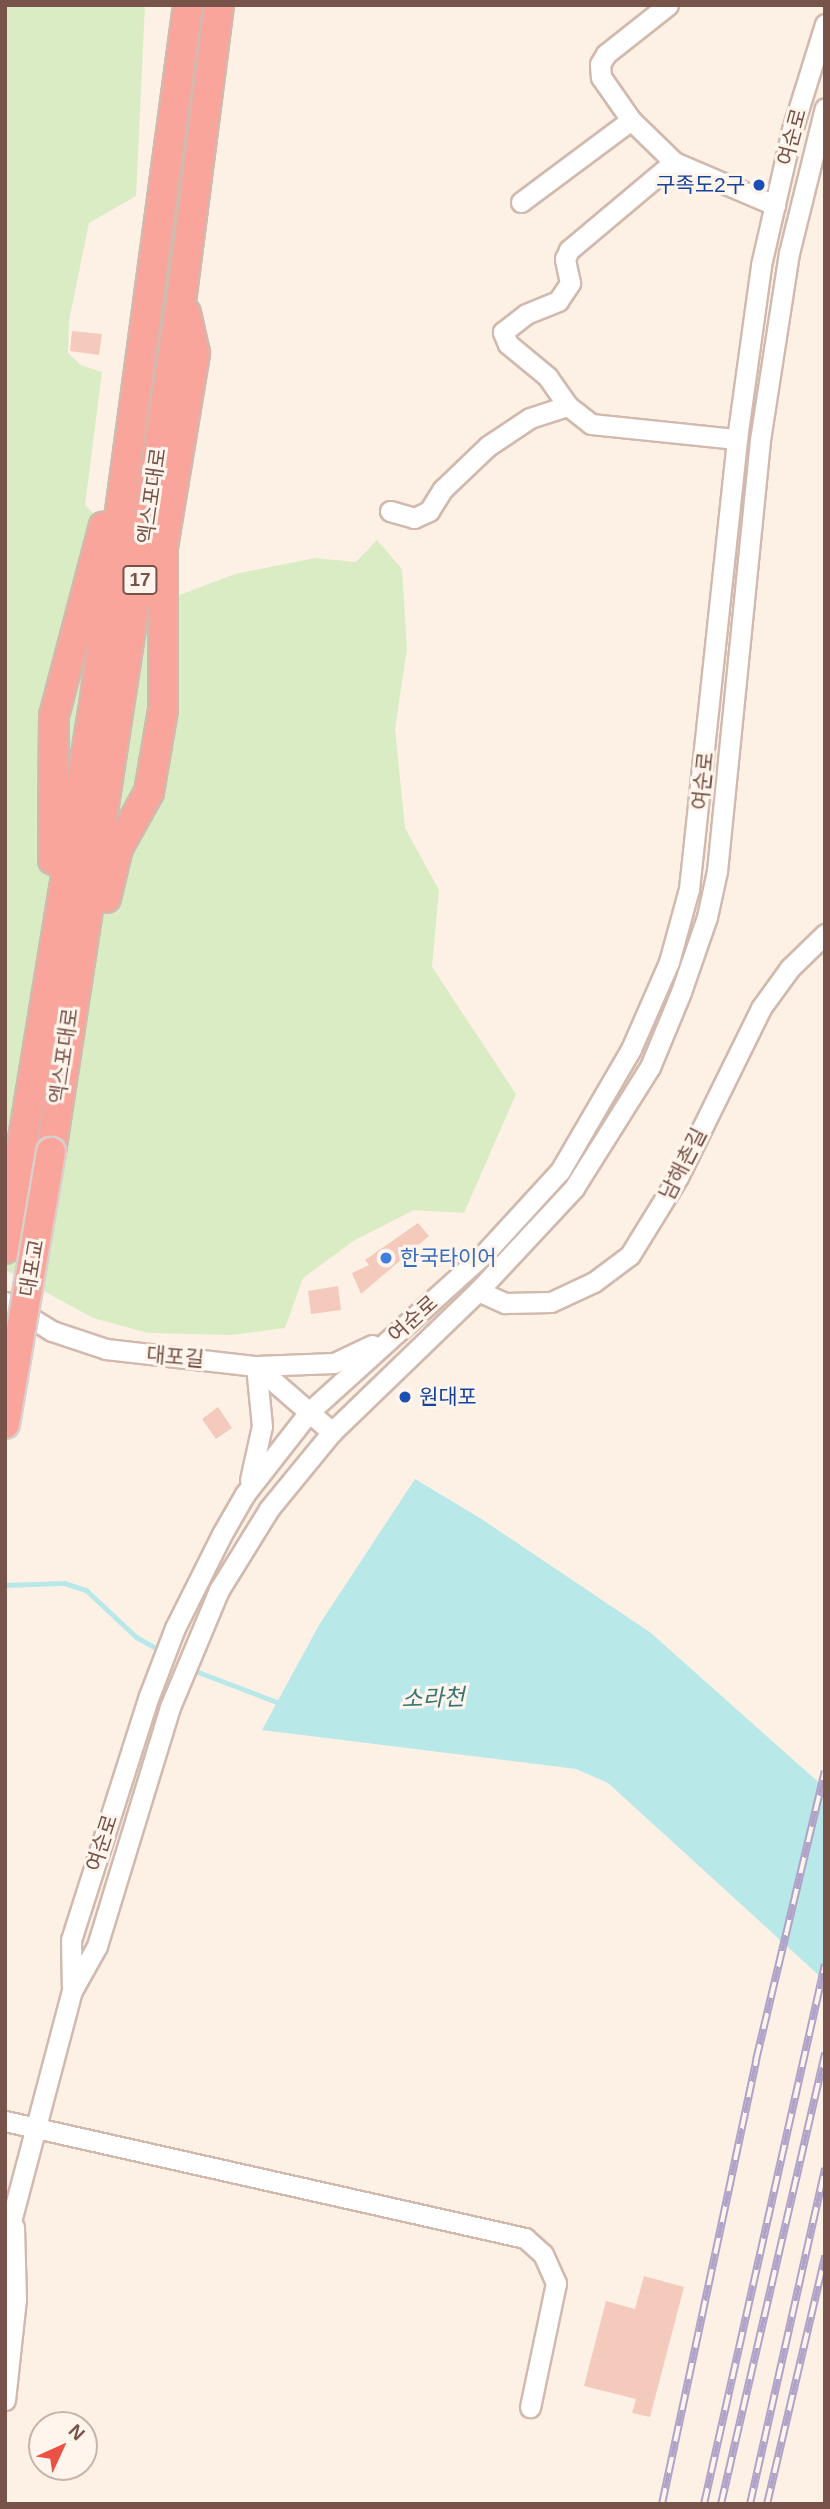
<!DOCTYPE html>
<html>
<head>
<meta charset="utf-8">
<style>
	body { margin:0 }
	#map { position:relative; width:830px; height:2509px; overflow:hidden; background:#fdf1e6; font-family:Arial,"Noto Sans KR",sans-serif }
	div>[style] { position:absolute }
	.green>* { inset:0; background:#daecc4 }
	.water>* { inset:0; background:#b9e8e8 }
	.stream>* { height:5px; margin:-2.5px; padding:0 2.5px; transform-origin:2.5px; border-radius:2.5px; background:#b9e8e8 }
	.building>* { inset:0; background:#f4cabc }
	.roads { filter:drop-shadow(2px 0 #d2b9ae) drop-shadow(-2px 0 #d2b9ae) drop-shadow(0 2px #d2b9ae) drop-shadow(0 -2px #d2b9ae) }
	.minor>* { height:19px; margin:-9.5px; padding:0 9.5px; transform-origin:9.5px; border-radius:9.5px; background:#fff }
	.highway>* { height:28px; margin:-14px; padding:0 14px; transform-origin:14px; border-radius:14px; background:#faa59b }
	.rail>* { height:8px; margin-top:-4px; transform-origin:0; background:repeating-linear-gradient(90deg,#fff5ed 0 16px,#b1a3c8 0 32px); box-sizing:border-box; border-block:2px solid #b1a3c8 }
	.bridges { filter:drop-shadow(2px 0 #d9cfcc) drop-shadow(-2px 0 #d9cfcc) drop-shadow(0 2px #d9cfcc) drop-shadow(0 -2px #d9cfcc) }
	.highway-bridge>* { height:28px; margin:-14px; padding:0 14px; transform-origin:14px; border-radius:14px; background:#faa59b }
	.dots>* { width:19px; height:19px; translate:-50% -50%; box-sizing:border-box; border:4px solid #fff5ed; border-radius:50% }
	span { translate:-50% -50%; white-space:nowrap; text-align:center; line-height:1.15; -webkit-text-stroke:6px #fff5ed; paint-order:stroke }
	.shield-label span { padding:2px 5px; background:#fff5ed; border:2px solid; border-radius:5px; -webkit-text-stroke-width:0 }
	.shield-label { font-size:19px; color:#785349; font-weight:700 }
	.street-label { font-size:21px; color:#785349 }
	.transit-label { font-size:21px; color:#164399 }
	.right { translate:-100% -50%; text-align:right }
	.left { translate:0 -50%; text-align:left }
	.shop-label { font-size:21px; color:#366cbe }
	.water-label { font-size:23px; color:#397676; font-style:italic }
	.frame { position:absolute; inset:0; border:7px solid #785349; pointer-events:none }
	.north { position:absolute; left:28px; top:2411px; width:70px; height:70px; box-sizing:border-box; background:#fff5ed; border:2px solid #c9b4ab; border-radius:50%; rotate:45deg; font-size:19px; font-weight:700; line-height:28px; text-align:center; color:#785349 }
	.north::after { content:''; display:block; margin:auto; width:24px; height:32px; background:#ec5146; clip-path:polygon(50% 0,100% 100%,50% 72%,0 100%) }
</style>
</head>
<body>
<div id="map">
	<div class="green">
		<i style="clip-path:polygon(5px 5px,145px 5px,136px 196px,89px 223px,69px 321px,68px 353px,81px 365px,102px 372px,85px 505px,177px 596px,235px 574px,315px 558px,356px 562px,377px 540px,402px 569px,407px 649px,395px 729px,405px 828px,439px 890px,432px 967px,516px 1094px,464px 1213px,414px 1210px,355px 1240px,303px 1278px,285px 1328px,232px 1335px,148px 1333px,93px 1318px,5px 1270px)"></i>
	</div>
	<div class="water">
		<i style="clip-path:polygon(415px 1479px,480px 1518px,651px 1633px,825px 1788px,825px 1981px,608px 1783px,576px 1769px,262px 1730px,319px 1625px)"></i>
	</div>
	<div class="stream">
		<i style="left:5px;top:1585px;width:59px;rotate:-1.9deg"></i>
		<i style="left:64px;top:1583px;width:23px;rotate:18deg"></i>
		<i style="left:86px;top:1590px;width:69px;rotate:43.2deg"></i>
		<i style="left:136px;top:1637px;width:29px;rotate:29deg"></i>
		<i style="left:190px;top:1669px;width:98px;rotate:20.8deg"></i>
	</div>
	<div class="building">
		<i style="clip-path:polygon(72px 331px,102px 334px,99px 355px,70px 351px)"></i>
		<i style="clip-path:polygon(418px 1223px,429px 1236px,361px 1294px,352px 1273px,369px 1265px,365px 1260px)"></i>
		<i style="clip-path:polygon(338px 1286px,341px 1310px,311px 1314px,308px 1291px)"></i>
		<i style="clip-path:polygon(218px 1407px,232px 1428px,216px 1439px,202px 1419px)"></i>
		<i style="clip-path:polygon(644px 2276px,684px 2287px,650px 2417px,632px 2413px,636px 2399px,584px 2386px,606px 2301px,635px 2309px)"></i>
	</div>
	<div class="roads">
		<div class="minor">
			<i style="left:668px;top:5px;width:79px;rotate:141.7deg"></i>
			<i style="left:606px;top:54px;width:12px;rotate:121deg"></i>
			<i style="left:600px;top:64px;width:13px;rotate:86deg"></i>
			<i style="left:601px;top:77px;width:52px;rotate:55.1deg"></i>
			<i style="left:631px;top:120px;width:60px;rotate:44.3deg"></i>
			<i style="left:674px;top:162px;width:110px;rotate:23.1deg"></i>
			<i style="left:521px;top:202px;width:137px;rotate:-36.7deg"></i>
			<i style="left:568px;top:406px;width:35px;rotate:-125deg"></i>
			<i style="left:548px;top:377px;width:52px;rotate:-140.5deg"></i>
			<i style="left:508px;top:344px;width:13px;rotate:-113deg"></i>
			<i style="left:503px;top:332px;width:29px;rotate:-38deg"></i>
			<i style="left:526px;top:314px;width:35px;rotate:-22deg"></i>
			<i style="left:558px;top:301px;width:22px;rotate:-56deg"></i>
			<i style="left:570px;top:283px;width:25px;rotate:-102deg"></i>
			<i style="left:565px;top:259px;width:10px;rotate:-66deg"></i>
			<i style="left:569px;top:250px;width:137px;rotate:-40deg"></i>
			<i style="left:390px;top:511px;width:25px;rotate:16deg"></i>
			<i style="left:414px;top:518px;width:17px;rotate:-25deg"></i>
			<i style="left:429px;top:511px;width:26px;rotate:-58deg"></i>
			<i style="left:443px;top:489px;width:62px;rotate:-43.7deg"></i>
			<i style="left:488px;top:446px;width:50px;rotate:-33.7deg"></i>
			<i style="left:530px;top:418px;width:40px;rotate:-18deg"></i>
			<i style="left:568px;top:406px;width:29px;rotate:38deg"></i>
			<i style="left:591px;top:424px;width:147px;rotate:5.9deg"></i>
			<i style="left:478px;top:1291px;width:30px;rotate:24deg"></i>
			<i style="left:505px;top:1303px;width:46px;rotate:-1.2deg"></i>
			<i style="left:551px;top:1302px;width:47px;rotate:-24.9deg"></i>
			<i style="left:594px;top:1282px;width:45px;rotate:-36.9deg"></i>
			<i style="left:630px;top:1255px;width:92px;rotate:-58.4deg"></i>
			<i style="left:678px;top:1177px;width:188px;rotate:-63.8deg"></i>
			<i style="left:761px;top:1008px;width:49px;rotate:-54.1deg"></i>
			<i style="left:790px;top:968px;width:49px;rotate:-44.2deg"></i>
			<i style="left:5px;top:1302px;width:55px;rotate:31.7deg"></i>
			<i style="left:52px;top:1331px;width:57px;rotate:18.4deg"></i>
			<i style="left:106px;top:1349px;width:151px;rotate:6.5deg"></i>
			<i style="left:256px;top:1366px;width:101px;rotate:41deg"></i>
			<i style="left:250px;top:1480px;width:55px;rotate:-77.5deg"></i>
			<i style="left:262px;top:1426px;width:60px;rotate:-95.7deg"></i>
			<i style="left:256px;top:1366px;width:78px;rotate:-2.2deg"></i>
			<i style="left:334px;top:1363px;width:42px;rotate:-25.3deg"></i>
			<i style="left:72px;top:1991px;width:51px;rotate:-91.1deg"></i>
			<i style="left:71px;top:1940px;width:256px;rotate:-72.3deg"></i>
			<i style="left:149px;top:1696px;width:73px;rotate:-69.1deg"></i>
			<i style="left:175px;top:1628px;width:105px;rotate:-63.4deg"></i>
			<i style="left:222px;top:1534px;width:46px;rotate:-60.1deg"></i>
			<i style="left:245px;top:1494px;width:104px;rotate:-52deg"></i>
			<i style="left:309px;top:1412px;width:234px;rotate:-42.1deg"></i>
			<i style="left:483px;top:1255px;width:114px;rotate:-47.5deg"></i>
			<i style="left:560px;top:1171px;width:141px;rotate:-59.8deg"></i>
			<i style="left:631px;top:1049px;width:95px;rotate:-66.4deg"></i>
			<i style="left:669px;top:962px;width:76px;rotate:-74.7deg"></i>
			<i style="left:689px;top:889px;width:453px;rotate:-83.9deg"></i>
			<i style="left:737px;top:439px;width:176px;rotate:-82.1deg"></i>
			<i style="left:761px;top:265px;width:139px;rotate:-77.1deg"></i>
			<i style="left:792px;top:130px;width:111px;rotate:-72.7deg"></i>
			<i style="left:5px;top:2121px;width:533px;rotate:12.68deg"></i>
			<i style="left:525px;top:2238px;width:24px;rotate:42deg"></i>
			<i style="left:543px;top:2254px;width:32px;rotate:66deg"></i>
			<i style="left:556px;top:2283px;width:127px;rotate:101.8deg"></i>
			<i style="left:5px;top:2244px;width:262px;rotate:-75.2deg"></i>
			<i style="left:72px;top:1991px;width:51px;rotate:-60.9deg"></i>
			<i style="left:97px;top:1946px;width:250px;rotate:-73deg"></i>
			<i style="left:170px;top:1707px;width:127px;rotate:-67.3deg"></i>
			<i style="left:219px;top:1590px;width:95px;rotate:-58.3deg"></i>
			<i style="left:269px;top:1509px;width:99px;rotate:-50.7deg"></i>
			<i style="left:332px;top:1432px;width:203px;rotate:-44deg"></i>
			<i style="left:478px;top:1291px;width:141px;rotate:-47deg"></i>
			<i style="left:574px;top:1188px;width:143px;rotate:-57.9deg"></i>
			<i style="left:650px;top:1067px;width:81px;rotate:-67.5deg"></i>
			<i style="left:681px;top:992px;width:79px;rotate:-70.9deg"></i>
			<i style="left:707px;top:917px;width:47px;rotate:-77.7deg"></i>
			<i style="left:717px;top:871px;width:433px;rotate:-84.3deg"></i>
			<i style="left:760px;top:440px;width:189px;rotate:-81.2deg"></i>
			<i style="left:789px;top:253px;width:149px;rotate:-76.1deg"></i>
			<i style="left:5px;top:2400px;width:102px;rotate:-83.8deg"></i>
			<i style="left:16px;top:2299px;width:72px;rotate:-91.6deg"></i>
		</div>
		<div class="highway">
			<i style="left:53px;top:860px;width:144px;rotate:-89.6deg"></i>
			<i style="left:54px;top:716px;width:196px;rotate:-75.3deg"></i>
			<i style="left:106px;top:898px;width:51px;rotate:-76.5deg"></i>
			<i style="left:118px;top:848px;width:64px;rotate:-61deg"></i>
			<i style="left:149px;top:792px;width:83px;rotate:-80.3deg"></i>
			<i style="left:163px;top:710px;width:163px;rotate:-90deg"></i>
			<i style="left:163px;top:547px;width:197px;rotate:-80.6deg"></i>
			<i style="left:195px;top:353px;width:41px;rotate:-102.7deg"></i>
			<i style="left:51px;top:1152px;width:868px;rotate:-81.32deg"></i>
			<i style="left:182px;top:294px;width:291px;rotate:-82.7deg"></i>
			<i style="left:5px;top:1249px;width:551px;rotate:-80.71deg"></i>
			<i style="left:94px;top:705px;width:706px;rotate:-82.35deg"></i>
		</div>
	</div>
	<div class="rail">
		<i style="left:662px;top:2504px;width:454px;rotate:-78deg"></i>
		<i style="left:756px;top:2060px;width:297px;rotate:-76.6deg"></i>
		<i style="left:704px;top:2504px;width:553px;rotate:-77.37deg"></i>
		<i style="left:721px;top:2504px;width:463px;rotate:-77deg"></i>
		<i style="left:750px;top:2504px;width:344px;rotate:-77.4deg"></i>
		<i style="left:767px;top:2504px;width:255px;rotate:-76.8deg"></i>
	</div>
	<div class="bridges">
		<div class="highway-bridge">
			<i style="left:5px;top:1424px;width:276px;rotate:-80.4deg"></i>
		</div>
	</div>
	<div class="dots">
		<i style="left:759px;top:185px;background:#1a4fb4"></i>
		<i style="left:386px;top:1258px;background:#3f7fe0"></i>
		<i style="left:405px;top:1397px;background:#1a4fb4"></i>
	</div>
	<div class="shield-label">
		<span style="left:140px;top:580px">17</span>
	</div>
	<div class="street-label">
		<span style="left:792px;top:137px;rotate:-75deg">여순로</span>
		<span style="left:152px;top:496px;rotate:-82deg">엑스포대로</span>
		<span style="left:703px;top:781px;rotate:-84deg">여순로</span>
		<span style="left:64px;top:1056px;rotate:-82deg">엑스포대로</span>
		<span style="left:683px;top:1164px;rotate:-63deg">남해촌길</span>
		<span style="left:32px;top:1268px;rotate:-80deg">대포교</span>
		<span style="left:413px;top:1319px;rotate:-42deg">여순로</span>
		<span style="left:175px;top:1357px;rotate:5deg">대포길</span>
		<span style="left:102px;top:1843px;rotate:-72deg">여순로</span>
	</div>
	<div class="transit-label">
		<span class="right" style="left:745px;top:185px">구족도2구</span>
		<span class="left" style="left:419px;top:1397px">원대포</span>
	</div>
	<div class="shop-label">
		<span class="left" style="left:400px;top:1258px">한국타이어</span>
	</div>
	<div class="water-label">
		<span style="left:433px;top:1698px;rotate:-2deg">소라천</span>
	</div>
	<div class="frame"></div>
	<div class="north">N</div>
</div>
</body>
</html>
